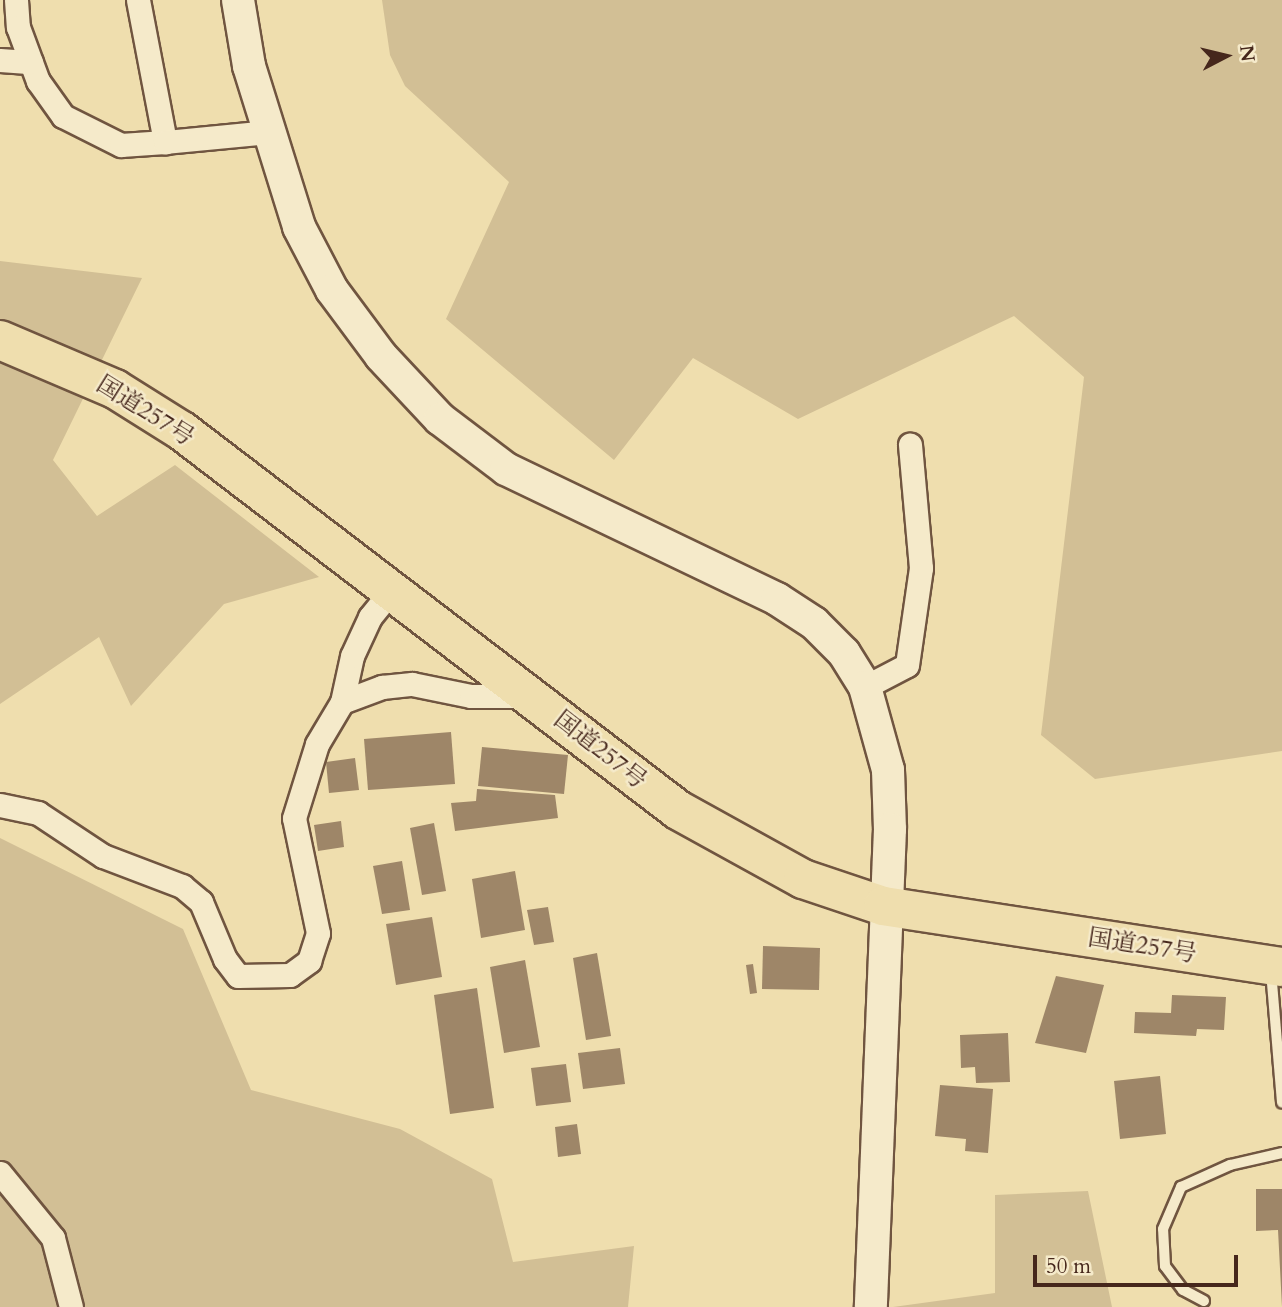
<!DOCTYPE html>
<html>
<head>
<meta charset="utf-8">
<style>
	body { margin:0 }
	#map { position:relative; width:1282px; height:1307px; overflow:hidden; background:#efdeae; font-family:Cardo,"Noto Serif JP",serif }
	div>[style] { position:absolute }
	.green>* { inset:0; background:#d2bf95 }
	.building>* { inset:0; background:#9e8668 }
	.roads { filter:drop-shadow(2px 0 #705540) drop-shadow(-2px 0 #705540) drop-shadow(0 2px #705540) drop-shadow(0 -2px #705540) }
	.lane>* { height:10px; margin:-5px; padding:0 5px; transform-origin:5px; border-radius:5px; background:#f5eaca }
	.street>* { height:23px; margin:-11.5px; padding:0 11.5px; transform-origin:11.5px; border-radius:11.5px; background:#f5eaca }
	.secondary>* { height:32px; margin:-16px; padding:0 16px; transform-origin:16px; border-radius:16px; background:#f5eaca }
	.highway>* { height:38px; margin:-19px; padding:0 19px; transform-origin:19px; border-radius:19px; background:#efdeae }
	span { translate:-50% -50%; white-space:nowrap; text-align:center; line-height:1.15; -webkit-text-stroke:5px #f5eaca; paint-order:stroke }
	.street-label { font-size:24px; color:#46271c }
	.north { position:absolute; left:1191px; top:21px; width:70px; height:70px; -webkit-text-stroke:5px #f5eaca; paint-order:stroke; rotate:83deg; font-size:19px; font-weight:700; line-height:28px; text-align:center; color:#46271c }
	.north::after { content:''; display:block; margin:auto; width:24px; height:32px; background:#46271c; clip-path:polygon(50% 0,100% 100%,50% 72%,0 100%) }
	.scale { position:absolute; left:1033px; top:1255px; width:205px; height:32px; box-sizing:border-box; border:4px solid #46271c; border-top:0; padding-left:9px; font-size:21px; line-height:24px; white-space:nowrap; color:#46271c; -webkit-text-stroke:5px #f5eaca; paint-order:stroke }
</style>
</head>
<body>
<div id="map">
	<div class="green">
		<i style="clip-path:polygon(382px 0,1282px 0,1282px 751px,1095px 779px,1041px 735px,1084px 377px,1014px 316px,798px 419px,693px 358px,614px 460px,446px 319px,509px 182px,405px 86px,390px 55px)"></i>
		<i style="clip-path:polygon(0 261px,142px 278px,53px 460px,97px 516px,175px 465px,319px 577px,224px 604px,131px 706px,99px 637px,0 704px)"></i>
		<i style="clip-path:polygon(0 838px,183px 929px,251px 1090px,400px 1129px,492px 1179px,513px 1262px,634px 1246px,628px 1307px,0 1307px)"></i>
		<i style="clip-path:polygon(1088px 1191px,1112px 1307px,893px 1307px,995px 1293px,995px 1195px)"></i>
	</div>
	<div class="building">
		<i style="clip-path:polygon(451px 732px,455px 784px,368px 790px,364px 739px)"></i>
		<i style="clip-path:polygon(482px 747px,568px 755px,564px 794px,478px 786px)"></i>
		<i style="clip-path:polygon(355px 758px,359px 790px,329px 793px,326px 762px)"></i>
		<i style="clip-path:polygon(477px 789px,555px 795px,558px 818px,455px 831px,451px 803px,476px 801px)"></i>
		<i style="clip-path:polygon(341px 821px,344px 847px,318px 851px,314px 825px)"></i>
		<i style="clip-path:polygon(434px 823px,446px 891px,422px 895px,410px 828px)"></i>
		<i style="clip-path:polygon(402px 861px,410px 910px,382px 914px,373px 866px)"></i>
		<i style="clip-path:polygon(515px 871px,525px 930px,481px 938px,472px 879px)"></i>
		<i style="clip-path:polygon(548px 907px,554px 942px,534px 945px,527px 910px)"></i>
		<i style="clip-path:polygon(432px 917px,442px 977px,396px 985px,386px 924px)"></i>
		<i style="clip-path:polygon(763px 946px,820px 948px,819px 990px,762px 989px)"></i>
		<i style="clip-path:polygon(597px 953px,611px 1036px,586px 1040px,573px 958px)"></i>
		<i style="clip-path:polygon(525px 960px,540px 1047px,504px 1053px,490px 967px)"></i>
		<i style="clip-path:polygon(753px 964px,757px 993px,750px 994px,746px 965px)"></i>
		<i style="clip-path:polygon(1056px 976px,1104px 985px,1086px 1053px,1035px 1043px)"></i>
		<i style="clip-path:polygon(477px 988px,494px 1108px,450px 1114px,434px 995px)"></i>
		<i style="clip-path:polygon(1172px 995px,1226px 997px,1224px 1030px,1197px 1029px,1196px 1036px,1134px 1033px,1135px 1012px,1171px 1013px)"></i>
		<i style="clip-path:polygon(1008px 1033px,1010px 1082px,976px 1083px,975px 1067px,961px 1068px,960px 1035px)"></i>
		<i style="clip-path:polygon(620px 1048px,625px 1084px,583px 1089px,578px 1053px)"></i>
		<i style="clip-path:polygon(566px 1064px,571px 1102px,536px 1106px,531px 1068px)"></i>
		<i style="clip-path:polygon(1160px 1076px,1166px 1134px,1120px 1139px,1114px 1081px)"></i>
		<i style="clip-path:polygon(940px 1085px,993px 1089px,988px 1153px,965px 1151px,966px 1139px,935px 1136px)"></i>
		<i style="clip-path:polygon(577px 1124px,581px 1154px,558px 1157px,555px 1127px)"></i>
		<i style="clip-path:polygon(1256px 1189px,1282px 1189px,1282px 1307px,1278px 1230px,1256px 1231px)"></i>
	</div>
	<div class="roads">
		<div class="lane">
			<i style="left:1271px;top:971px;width:132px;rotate:85.2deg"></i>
			<i style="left:1204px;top:1301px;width:24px;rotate:-152deg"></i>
			<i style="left:1183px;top:1290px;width:30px;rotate:-127deg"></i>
			<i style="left:1165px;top:1266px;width:37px;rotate:-93deg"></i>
			<i style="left:1163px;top:1229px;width:46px;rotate:-66.8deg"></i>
			<i style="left:1181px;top:1187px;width:54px;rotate:-24.2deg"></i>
			<i style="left:1230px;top:1165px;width:53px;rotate:-13deg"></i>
		</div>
		<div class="street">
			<i style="left:16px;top:0;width:27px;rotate:86deg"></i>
			<i style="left:18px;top:27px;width:58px;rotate:69.7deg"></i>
			<i style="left:38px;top:81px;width:43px;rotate:54.5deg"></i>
			<i style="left:63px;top:116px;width:65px;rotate:26.6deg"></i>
			<i style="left:121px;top:145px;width:44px;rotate:-3.9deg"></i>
			<i style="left:138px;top:0;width:145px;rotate:79.2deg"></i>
			<i style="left:165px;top:142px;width:103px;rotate:-5.5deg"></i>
			<i style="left:0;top:60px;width:31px;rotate:4deg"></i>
			<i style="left:865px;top:687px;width:47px;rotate:-27.6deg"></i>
			<i style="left:907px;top:665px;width:98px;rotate:-81.8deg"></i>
			<i style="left:921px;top:568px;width:124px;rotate:-95.1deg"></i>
			<i style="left:342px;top:702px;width:47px;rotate:-77.7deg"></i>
			<i style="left:352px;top:656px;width:43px;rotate:-65.2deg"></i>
			<i style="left:370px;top:617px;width:35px;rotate:-51deg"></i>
			<i style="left:0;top:805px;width:39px;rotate:12deg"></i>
			<i style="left:38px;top:813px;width:78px;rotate:33.5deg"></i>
			<i style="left:103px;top:856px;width:85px;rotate:20.8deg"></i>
			<i style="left:182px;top:886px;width:25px;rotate:40deg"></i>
			<i style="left:201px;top:902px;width:62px;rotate:67.2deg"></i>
			<i style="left:225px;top:959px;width:21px;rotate:53deg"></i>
			<i style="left:238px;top:976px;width:52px;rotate:-1.1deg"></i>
			<i style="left:290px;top:975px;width:24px;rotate:-36deg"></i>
			<i style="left:309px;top:961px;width:29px;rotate:-72deg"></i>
			<i style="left:318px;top:933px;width:117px;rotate:-101.8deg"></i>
			<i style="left:294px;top:818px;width:77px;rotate:-72.7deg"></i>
			<i style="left:317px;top:744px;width:49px;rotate:-59.2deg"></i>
			<i style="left:342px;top:702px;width:43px;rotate:-20.6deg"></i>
			<i style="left:382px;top:687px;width:30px;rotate:-6deg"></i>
			<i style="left:412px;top:684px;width:60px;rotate:11.5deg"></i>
			<i style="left:471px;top:696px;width:56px"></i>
			<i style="left:0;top:1173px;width:84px;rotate:50.8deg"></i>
			<i style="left:53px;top:1238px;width:71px;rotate:75.4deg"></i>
		</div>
		<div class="secondary">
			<i style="left:238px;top:0;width:67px;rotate:80.5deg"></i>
			<i style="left:249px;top:66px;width:169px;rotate:72.7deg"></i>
			<i style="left:299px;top:227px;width:71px;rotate:62.4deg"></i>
			<i style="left:332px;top:290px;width:82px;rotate:53.4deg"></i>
			<i style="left:381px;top:356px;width:86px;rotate:46.9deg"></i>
			<i style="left:440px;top:419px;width:83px;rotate:37.1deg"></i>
			<i style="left:506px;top:469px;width:301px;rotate:25.6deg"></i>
			<i style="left:777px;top:599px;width:44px;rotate:33deg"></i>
			<i style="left:814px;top:623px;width:42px;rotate:45deg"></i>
			<i style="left:844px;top:653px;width:40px;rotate:58deg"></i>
			<i style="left:865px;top:687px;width:86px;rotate:74.5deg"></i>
			<i style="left:888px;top:770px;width:59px;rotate:88.1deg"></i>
			<i style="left:890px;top:829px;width:478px;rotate:92.3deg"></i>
		</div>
		<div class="highway">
			<i style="left:0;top:340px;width:125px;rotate:23.1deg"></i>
			<i style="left:115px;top:389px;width:79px;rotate:32.1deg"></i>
			<i style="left:182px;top:431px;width:624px;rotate:37.38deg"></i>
			<i style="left:678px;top:810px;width:143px;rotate:28.9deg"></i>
			<i style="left:803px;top:879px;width:84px;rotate:18.6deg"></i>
			<i style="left:883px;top:906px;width:404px;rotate:8.7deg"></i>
		</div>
	</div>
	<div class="street-label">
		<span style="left:145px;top:411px;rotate:32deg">国道257号</span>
		<span style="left:600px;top:750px;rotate:38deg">国道257号</span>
		<span style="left:1142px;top:946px;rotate:9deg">国道257号</span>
	</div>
	<div class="north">N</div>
	<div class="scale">50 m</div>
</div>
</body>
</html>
